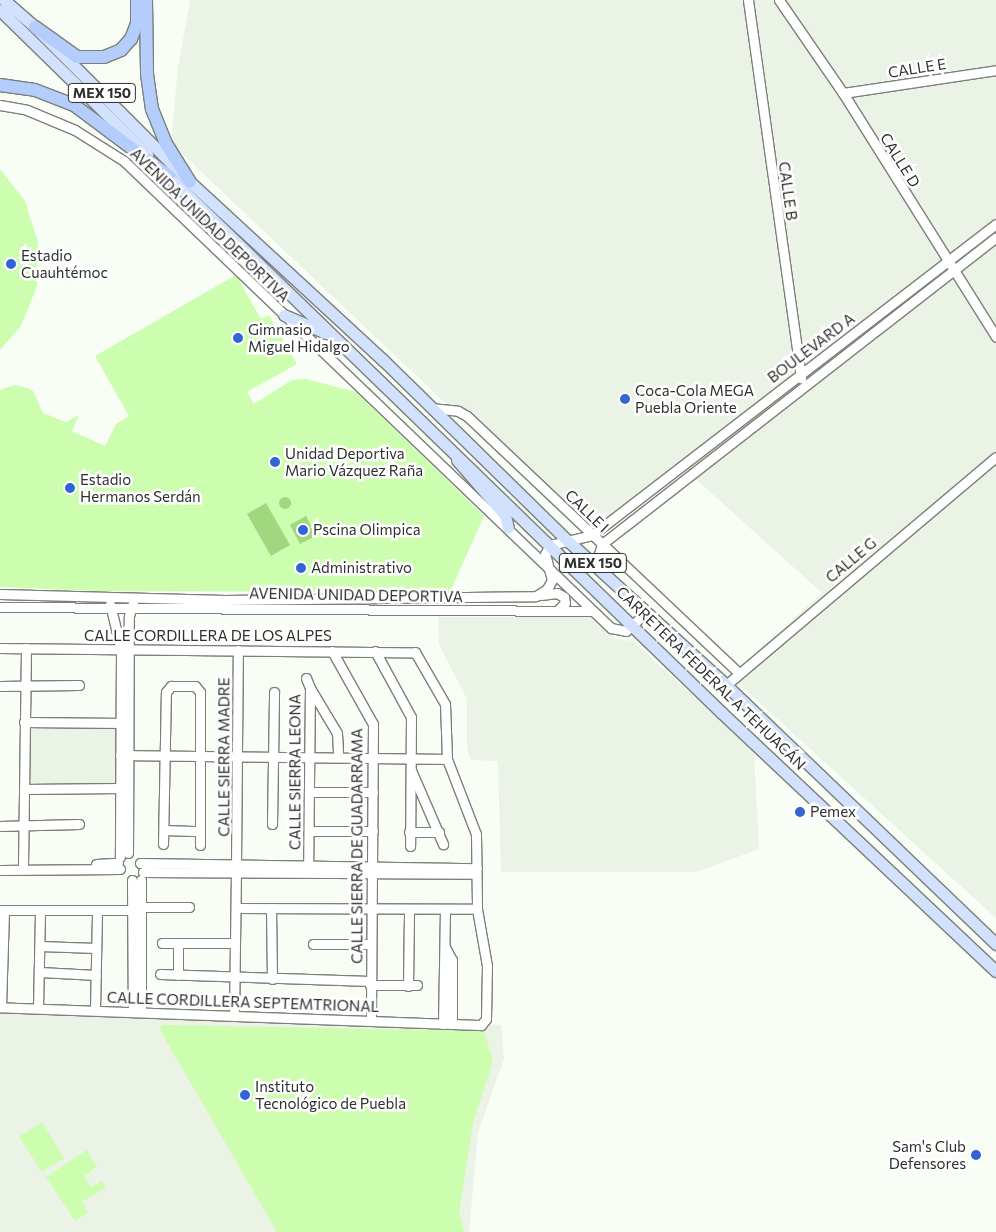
<!DOCTYPE html>
<html>
<head>
<meta charset="utf-8">
<style>
	body { margin:0 }
	#map { position:relative; width:996px; height:1232px; overflow:hidden; background:#f8fdf6; font-family:Commissioner,sans-serif }
	div>[style] { position:absolute }
	.built>* { inset:0; background:#eaf3e5 }
	.green>* { inset:0; background:#cdfdae }
	.water>* { inset:0; background:#a1d77e }
	.round { border-radius:50% }
	.roads { filter:drop-shadow(1px 0 #7c8079) drop-shadow(-1px 0 #7c8079) drop-shadow(0 1px #7c8079) drop-shadow(0 -1px #7c8079) }
	.minor>* { height:9px; margin:-4.5px; padding:0 4.5px; transform-origin:4.5px; border-radius:4.5px; background:#fff }
	.major>* { height:11px; margin:-5.5px; padding:0 5.5px; transform-origin:5.5px; border-radius:5.5px; background:#d2e1fd }
	.highway>* { height:12px; margin:-6px; padding:0 6px; transform-origin:6px; border-radius:6px; background:#b4cdfc }
	.dots>* { width:14px; height:14px; translate:-50% -50%; box-sizing:border-box; border:2px solid #fff; border-radius:50% }
	span { translate:-50% -50%; white-space:nowrap; text-align:center; line-height:1.15; -webkit-text-stroke:5px #fff; paint-order:stroke }
	.shield-label span { padding:1px 4px; background:#fff; border:1px solid; border-radius:4px; -webkit-text-stroke-width:0 }
	.shield-label { font-size:14px; color:#2e302e; font-weight:700 }
	.street-label { font-size:15px; color:#2e302e }
	.poi-label { font-size:15px; color:#2e302e }
	.left { translate:0 -50%; text-align:left }
	.right { translate:-100% -50%; text-align:right }
</style>
</head>
<body>
<div id="map">
	<div class="built">
		<i style="clip-path:polygon(190px 0,996px 0,996px 918px,730px 676px,822px 593px,678px 463px,598px 524px,580px 531px,171px 143px,178px 67px)"></i>
		<i style="clip-path:polygon(438px 617px,590px 617px,616px 639px,633px 641px,754px 752px,759px 849px,696px 872px,501px 872px,498px 761px,471px 760px,467px 748px,467px 699px,439px 644px)"></i>
		<i style="clip-path:polygon(116px 726px,116px 786px,27px 787px,27px 727px)"></i>
		<i style="clip-path:polygon(0 1011px,501px 1025px,504px 1059px,478px 1132px,469px 1232px,0 1232px)"></i>
	</div>
	<div class="green">
		<i style="clip-path:polygon(0 169px,25px 201px,38px 242px,37px 286px,21px 326px,0 350px)"></i>
		<i style="clip-path:polygon(236px 275px,261px 319px,269px 315px,297px 364px,247px 392px,254px 404px,292px 380px,306px 379px,356px 392px,484px 516px,450px 592px,96px 591px,0 587px,0 390px,14px 385px,28px 388px,33px 391px,43px 413px,66px 422px,79px 415px,72px 431px,105px 446px,116px 424px,129px 416px,95px 356px)"></i>
		<i style="clip-path:polygon(162px 1025px,484px 1031px,493px 1061px,473px 1123px,459px 1213px,464px 1232px,277px 1232px,160px 1030px)"></i>
		<i style="clip-path:polygon(42px 1122px,64px 1158px,42px 1172px,19px 1137px)"></i>
		<i style="clip-path:polygon(87px 1150px,97px 1167px,84px 1176px,91px 1187px,102px 1181px,106px 1187px,82px 1202px,88px 1212px,75px 1221px,46px 1177px)"></i>
	</div>
	<div class="water">
		<i class="round" style="left:279px;top:497px;width:12px;height:12px"></i>
		<i style="clip-path:polygon(266px 503px,290px 545px,271px 556px,247px 514px)"></i>
		<i style="clip-path:polygon(306px 516px,316px 536px,300px 544px,290px 525px)"></i>
	</div>
	<div class="roads">
		<div class="minor">
			<i style="left:748px;top:0;width:382px;rotate:82deg"></i>
			<i style="left:779px;top:0;width:113px;rotate:55.5deg"></i>
			<i style="left:843px;top:93px;width:288px;rotate:57.9deg"></i>
			<i style="left:843px;top:93px;width:155px;rotate:-8.5deg"></i>
			<i style="left:0;top:105px;width:27px;rotate:10deg"></i>
			<i style="left:27px;top:110px;width:52px;rotate:22.6deg"></i>
			<i style="left:75px;top:130px;width:58px;rotate:32.3deg"></i>
			<i style="left:124px;top:161px;width:675px;rotate:43.8deg"></i>
			<i style="left:611px;top:628px;width:15px;rotate:11deg"></i>
			<i style="left:626px;top:631px;width:26px;rotate:-43deg"></i>
			<i style="left:431px;top:408px;width:27px;rotate:6deg"></i>
			<i style="left:458px;top:411px;width:10px;rotate:29deg"></i>
			<i style="left:467px;top:416px;width:373px;rotate:43.4deg"></i>
			<i style="left:595px;top:566px;width:23px;rotate:-72deg"></i>
			<i style="left:602px;top:544px;width:499px;rotate:-37.9deg"></i>
			<i style="left:0;top:594px;width:225px;rotate:1.5deg"></i>
			<i style="left:225px;top:600px;width:311px;rotate:-0.7deg"></i>
			<i style="left:536px;top:596px;width:13px;rotate:-32deg"></i>
			<i style="left:547px;top:589px;width:10px;rotate:-61deg"></i>
			<i style="left:552px;top:580px;width:27px;rotate:-105deg"></i>
			<i style="left:545px;top:554px;width:10px;rotate:-61deg"></i>
			<i style="left:550px;top:545px;width:43px;rotate:-13.4deg"></i>
			<i style="left:592px;top:535px;width:510px;rotate:-37.59deg"></i>
			<i style="left:541px;top:595px;width:16px;rotate:-7deg"></i>
			<i style="left:557px;top:593px;width:8px;rotate:30deg"></i>
			<i style="left:564px;top:597px;width:6px;rotate:81deg"></i>
			<i style="left:565px;top:603px;width:11px;rotate:135deg"></i>
			<i style="left:110px;top:604px;width:47px;rotate:76.6deg"></i>
			<i style="left:121px;top:650px;width:207px;rotate:90.3deg"></i>
			<i style="left:0;top:607px;width:591px;rotate:0.39deg"></i>
			<i style="left:0;top:648px;width:415px;rotate:0.6deg"></i>
			<i style="left:415px;top:652px;width:60px;rotate:60deg"></i>
			<i style="left:445px;top:704px;width:55px;rotate:87.9deg"></i>
			<i style="left:447px;top:759px;width:80px;rotate:68.9deg"></i>
			<i style="left:476px;top:834px;width:75px;rotate:89.2deg"></i>
			<i style="left:477px;top:909px;width:58px;rotate:80deg"></i>
			<i style="left:487px;top:966px;width:53px;rotate:91.1deg"></i>
			<i style="left:486px;top:1019px;width:8px;rotate:130deg"></i>
			<i style="left:481px;top:1025px;width:481px;rotate:-177.9deg"></i>
			<i style="left:332px;top:651px;width:84px;rotate:60.7deg"></i>
			<i style="left:373px;top:724px;width:297px;rotate:90.4deg"></i>
			<i style="left:375px;top:651px;width:75px;rotate:61.4deg"></i>
			<i style="left:411px;top:717px;width:129px;rotate:90.4deg"></i>
			<i style="left:306px;top:678px;width:11px;rotate:68deg"></i>
			<i style="left:310px;top:688px;width:178px;rotate:90.6deg"></i>
			<i style="left:726px;top:685px;width:353px;rotate:-40.2deg"></i>
			<i style="left:0;top:686px;width:79px;rotate:-0.7deg"></i>
			<i style="left:310px;top:688px;width:52px;rotate:59deg"></i>
			<i style="left:337px;top:733px;width:22px;rotate:87deg"></i>
			<i style="left:24px;top:722px;width:100px;rotate:0.6deg"></i>
			<i style="left:120px;top:755px;width:327px;rotate:0.7deg"></i>
			<i style="left:411px;top:770px;width:81px;rotate:66.6deg"></i>
			<i style="left:24px;top:789px;width:96px;rotate:-0.6deg"></i>
			<i style="left:310px;top:792px;width:63px"></i>
			<i style="left:272px;top:824px;width:132px;rotate:-89.1deg"></i>
			<i style="left:0;top:826px;width:79px;rotate:-1.5deg"></i>
			<i style="left:164px;top:830px;width:36px;rotate:2deg"></i>
			<i style="left:309px;top:831px;width:64px"></i>
			<i style="left:409px;top:832px;width:30px"></i>
			<i style="left:163px;top:844px;width:152px;rotate:-88.9deg"></i>
			<i style="left:166px;top:692px;width:8px;rotate:-50deg"></i>
			<i style="left:171px;top:686px;width:24px"></i>
			<i style="left:195px;top:686px;width:8px;rotate:50deg"></i>
			<i style="left:200px;top:692px;width:153px;rotate:90deg"></i>
			<i style="left:128px;top:853px;width:237px;rotate:-89.8deg"></i>
			<i style="left:129px;top:616px;width:14px;rotate:-73deg"></i>
			<i style="left:140px;top:863px;width:337px;rotate:0.9deg"></i>
			<i style="left:96px;top:864px;width:22px;rotate:-3deg"></i>
			<i style="left:23px;top:865px;width:217px;rotate:-89.2deg"></i>
			<i style="left:236px;top:865px;width:215px;rotate:-89.5deg"></i>
			<i style="left:0;top:870px;width:120px;rotate:-0.5deg"></i>
			<i style="left:143px;top:872px;width:333px;rotate:0.3deg"></i>
			<i style="left:132px;top:880px;width:131px;rotate:89.6deg"></i>
			<i style="left:142px;top:907px;width:47px"></i>
			<i style="left:236px;top:908px;width:241px;rotate:0.2deg"></i>
			<i style="left:271px;top:908px;width:71px;rotate:89.2deg"></i>
			<i style="left:0;top:910px;width:133px"></i>
			<i style="left:162px;top:943px;width:73px"></i>
			<i style="left:313px;top:944px;width:58px"></i>
			<i style="left:40px;top:946px;width:56px;rotate:2deg"></i>
			<i style="left:445px;top:947px;width:15px;rotate:62deg"></i>
			<i style="left:452px;top:960px;width:64px;rotate:90deg"></i>
			<i style="left:40px;top:972px;width:56px;rotate:3.1deg"></i>
			<i style="left:160px;top:974px;width:210px;rotate:1.9deg"></i>
			<i style="left:178px;top:975px;width:32px;rotate:-90deg"></i>
			<i style="left:370px;top:985px;width:47px"></i>
			<i style="left:408px;top:986px;width:76px;rotate:-89.2deg"></i>
			<i style="left:1px;top:1007px;width:97px;rotate:-88.2deg"></i>
			<i style="left:38px;top:1008px;width:97px;rotate:-88.8deg"></i>
			<i style="left:95px;top:1009px;width:99px;rotate:-88.8deg"></i>
			<i style="left:141px;top:1011px;width:131px;rotate:-90deg"></i>
			<i style="left:234px;top:1016px;width:144px;rotate:-89.2deg"></i>
			<i style="left:443px;top:1024px;width:115px;rotate:-89deg"></i>
		</div>
		<div class="major">
			<i style="left:4px;top:0;width:41px;rotate:41.1deg"></i>
			<i style="left:35px;top:27px;width:219px;rotate:45deg"></i>
			<i style="left:190px;top:182px;width:263px;rotate:42.7deg"></i>
			<i style="left:383px;top:360px;width:259px;rotate:44.4deg"></i>
			<i style="left:568px;top:541px;width:214px;rotate:42.3deg"></i>
			<i style="left:726px;top:685px;width:374px;rotate:43.8deg"></i>
			<i style="left:0;top:10px;width:206px;rotate:44.4deg"></i>
			<i style="left:163px;top:171px;width:779px;rotate:44.12deg"></i>
			<i style="left:722px;top:713px;width:376px;rotate:43.3deg"></i>
			<i style="left:284px;top:315px;width:46px;rotate:23.2deg"></i>
			<i style="left:457px;top:460px;width:73px;rotate:48.9deg"></i>
			<i style="left:505px;top:515px;width:13px;rotate:77deg"></i>
		</div>
		<div class="highway">
			<i style="left:146px;top:0;width:74px;rotate:89.2deg"></i>
			<i style="left:147px;top:74px;width:35px;rotate:82deg"></i>
			<i style="left:152px;top:109px;width:35px;rotate:68deg"></i>
			<i style="left:165px;top:142px;width:47px;rotate:58deg"></i>
			<i style="left:35px;top:27px;width:52px;rotate:35.5deg"></i>
			<i style="left:77px;top:57px;width:27px"></i>
			<i style="left:104px;top:57px;width:18px;rotate:-22deg"></i>
			<i style="left:121px;top:50px;width:15px;rotate:-48deg"></i>
			<i style="left:131px;top:39px;width:17px;rotate:-69deg"></i>
			<i style="left:137px;top:23px;width:23px;rotate:-90deg"></i>
			<i style="left:0;top:85px;width:35px;rotate:8deg"></i>
			<i style="left:35px;top:90px;width:42px;rotate:21deg"></i>
			<i style="left:74px;top:105px;width:119px;rotate:36.8deg"></i>
		</div>
	</div>
	<div class="dots">
		<i style="left:11px;top:264px;background:#3264d3"></i>
		<i style="left:238px;top:338px;background:#3264d3"></i>
		<i style="left:625px;top:399px;background:#3264d3"></i>
		<i style="left:275px;top:462px;background:#3264d3"></i>
		<i style="left:70px;top:488px;background:#3264d3"></i>
		<i style="left:303px;top:530px;background:#3264d3"></i>
		<i style="left:301px;top:568px;background:#3264d3"></i>
		<i style="left:800px;top:812px;background:#3264d3"></i>
		<i style="left:245px;top:1095px;background:#3264d3"></i>
		<i style="left:976px;top:1155px;background:#3264d3"></i>
	</div>
	<div class="shield-label">
		<span style="left:102px;top:93px">MEX 150</span>
		<span style="left:593px;top:563px">MEX 150</span>
	</div>
	<div class="street-label">
		<span style="left:917px;top:68px;rotate:-9deg">CALLE E</span>
		<span style="left:900px;top:160px;rotate:58deg">CALLE D</span>
		<span style="left:788px;top:191px;rotate:82deg">CALLE B</span>
		<span style="left:210px;top:225px;rotate:44deg">AVENIDA UNIDAD DEPORTIVA</span>
		<span style="left:811px;top:348px;rotate:-37deg">BOULEVARD A</span>
		<span style="left:587px;top:511px;rotate:44deg">CALLE I</span>
		<span style="left:851px;top:560px;rotate:-40deg">CALLE G</span>
		<span style="left:356px;top:595px;rotate:1deg">AVENIDA UNIDAD DEPORTIVA</span>
		<span style="left:208px;top:636px">CALLE CORDILLERA DE LOS ALPES</span>
		<span style="left:711px;top:678px;rotate:44deg">CARRETERA FEDERAL A TEHUACÁN</span>
		<span style="left:224px;top:757px;rotate:-90deg">CALLE SIERRA MADRE</span>
		<span style="left:295px;top:772px;rotate:-90deg">CALLE SIERRA LEONA</span>
		<span style="left:357px;top:846px;rotate:-90deg">CALLE SIERRA DE GUADARRAMA</span>
		<span style="left:243px;top:1002px;rotate:2deg">CALLE CORDILLERA SEPTEMTRIONAL</span>
	</div>
	<div class="poi-label">
		<span class="left" style="left:21px;top:264px">Estadio<br>Cuauhtémoc</span>
		<span class="left" style="left:248px;top:338px">Gimnasio<br>Miguel Hidalgo</span>
		<span class="left" style="left:635px;top:399px">Coca-Cola MEGA<br>Puebla Oriente</span>
		<span class="left" style="left:285px;top:462px">Unidad Deportiva<br>Mario Vázquez Raña</span>
		<span class="left" style="left:80px;top:488px">Estadio<br>Hermanos Serdán</span>
		<span class="left" style="left:313px;top:530px">Pscina Olimpica</span>
		<span class="left" style="left:311px;top:568px">Administrativo</span>
		<span class="left" style="left:810px;top:812px">Pemex</span>
		<span class="left" style="left:255px;top:1095px">Instituto<br>Tecnológico de Puebla</span>
		<span class="right" style="left:966px;top:1155px">Sam's Club<br>Defensores</span>
	</div>
</div>
</body>
</html>
